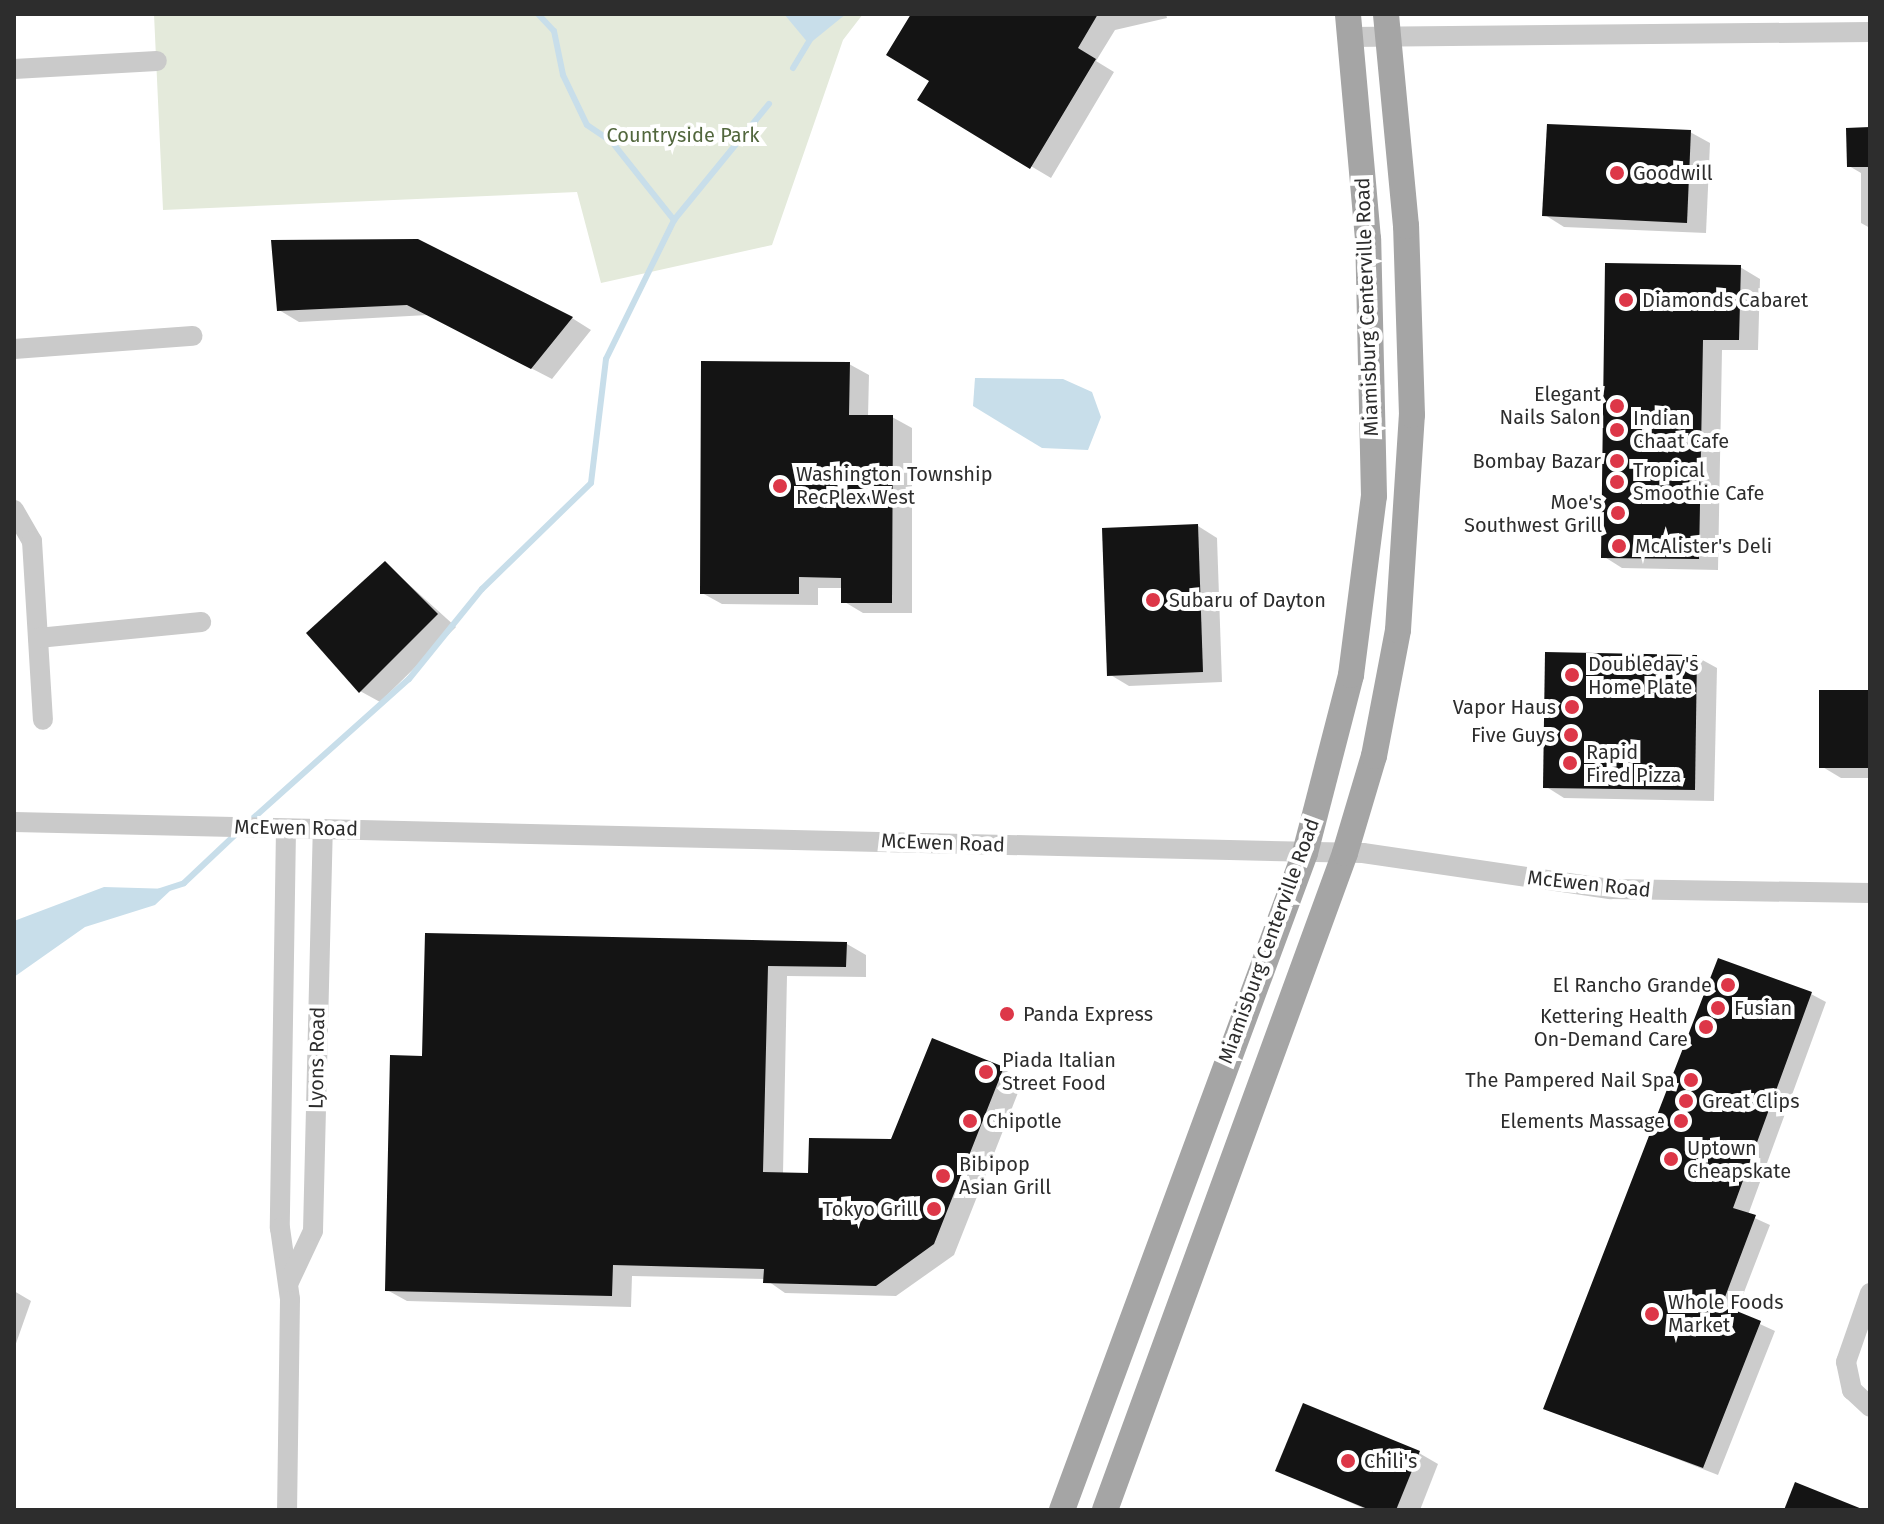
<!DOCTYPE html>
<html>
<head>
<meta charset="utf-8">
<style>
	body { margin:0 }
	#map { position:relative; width:1884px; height:1524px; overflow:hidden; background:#fff; font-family:"Fira Sans",sans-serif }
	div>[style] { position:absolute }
	.green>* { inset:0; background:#e4eadb }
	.water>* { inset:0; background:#c8deea }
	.shadow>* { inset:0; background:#0003 }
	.stream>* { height:6px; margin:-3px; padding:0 3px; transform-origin:3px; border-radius:3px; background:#c8deea }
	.building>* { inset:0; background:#141414 }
	.minor>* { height:20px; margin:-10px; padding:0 10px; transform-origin:10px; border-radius:10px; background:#cacaca }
	.major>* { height:26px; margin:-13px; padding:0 13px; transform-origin:13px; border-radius:13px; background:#a5a5a5 }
	.dots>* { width:22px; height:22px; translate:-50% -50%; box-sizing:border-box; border:4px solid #fff; border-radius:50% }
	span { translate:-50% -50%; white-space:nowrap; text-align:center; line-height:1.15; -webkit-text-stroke:8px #fff; paint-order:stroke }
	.park-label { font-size:20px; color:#52673d }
	.poi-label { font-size:20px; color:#2d2d2d }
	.left { translate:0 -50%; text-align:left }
	.right { translate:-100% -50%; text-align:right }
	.street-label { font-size:20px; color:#2d2d2d }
	.frame { position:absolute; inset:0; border:16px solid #2d2d2d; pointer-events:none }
</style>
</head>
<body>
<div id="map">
	<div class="green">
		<i style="clip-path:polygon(154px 14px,863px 14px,843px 40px,772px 245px,601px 283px,577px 192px,163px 210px)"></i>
	</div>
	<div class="water">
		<i style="clip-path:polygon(784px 14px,846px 14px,809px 44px)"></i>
		<i style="clip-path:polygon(975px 378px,1063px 379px,1092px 392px,1101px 417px,1088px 450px,1042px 448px,973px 406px)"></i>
		<i style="clip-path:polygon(104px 887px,172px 889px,155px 905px,85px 927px,14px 977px,14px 921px)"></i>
	</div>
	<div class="shadow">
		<i style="clip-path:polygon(913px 14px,1166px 14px,1167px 18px,1115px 30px,1096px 61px,1114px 72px,1051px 178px,920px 100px,931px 80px)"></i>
		<i style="clip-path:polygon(1870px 129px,1870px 228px,1861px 223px,1861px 173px,1849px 166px)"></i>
		<i style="clip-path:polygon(1690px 132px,1710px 143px,1706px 233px,1564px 227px,1545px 215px)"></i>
		<i style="clip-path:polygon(273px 242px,572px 318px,591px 330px,552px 379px,428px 315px,299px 322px,279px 310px)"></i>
		<i style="clip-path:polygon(1607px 265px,1740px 267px,1760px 279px,1758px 350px,1722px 350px,1718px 570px,1622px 568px,1603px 556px)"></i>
		<i style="clip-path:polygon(849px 364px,869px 375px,868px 417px,892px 417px,912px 428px,912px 613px,863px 613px,843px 601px,843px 588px,818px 588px,818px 605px,722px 604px,702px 593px)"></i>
		<i style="clip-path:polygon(1198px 526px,1217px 538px,1222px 682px,1129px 686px,1109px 674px)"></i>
		<i style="clip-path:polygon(385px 563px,456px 627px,380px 702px,360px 691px)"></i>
		<i style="clip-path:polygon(1697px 657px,1717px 668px,1714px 801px,1564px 798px,1545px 786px)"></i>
		<i style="clip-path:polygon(1870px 692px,1870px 778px,1841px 778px,1821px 766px)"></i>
		<i style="clip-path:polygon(847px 944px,866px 955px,866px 977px,787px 976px,783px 1174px,810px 1175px,893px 1141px,933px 1041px,1003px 1069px,1023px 1080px,954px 1255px,896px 1296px,785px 1293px,765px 1279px,632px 1276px,631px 1307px,407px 1301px,387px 1290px,424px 1058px)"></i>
		<i style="clip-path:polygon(1811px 994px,1826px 1002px,1748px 1215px,1770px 1225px,1736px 1313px,1775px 1331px,1718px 1475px,1546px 1408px)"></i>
		<i style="clip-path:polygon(14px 1291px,31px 1301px,14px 1349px)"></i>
		<i style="clip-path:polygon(1419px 1453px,1438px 1464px,1420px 1510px,1367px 1510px,1278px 1470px)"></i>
	</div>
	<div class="stream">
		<i style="left:538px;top:14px;width:23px;rotate:47deg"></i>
		<i style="left:554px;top:31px;width:45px;rotate:78.4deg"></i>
		<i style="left:563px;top:75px;width:55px;rotate:64.4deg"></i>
		<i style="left:587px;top:125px;width:30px;rotate:34deg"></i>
		<i style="left:612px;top:142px;width:100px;rotate:51.5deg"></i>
		<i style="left:793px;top:68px;width:37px;rotate:-59deg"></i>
		<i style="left:250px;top:821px;width:213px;rotate:-41.8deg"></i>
		<i style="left:409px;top:679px;width:116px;rotate:-51deg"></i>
		<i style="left:482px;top:589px;width:152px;rotate:-44.2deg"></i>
		<i style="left:591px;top:483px;width:125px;rotate:-83.1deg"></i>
		<i style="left:606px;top:359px;width:155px;rotate:-63.9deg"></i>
		<i style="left:674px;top:220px;width:150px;rotate:-50.7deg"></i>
		<i style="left:160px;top:891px;width:25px;rotate:-18deg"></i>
		<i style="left:184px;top:883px;width:71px;rotate:-43.3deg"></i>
	</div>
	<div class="building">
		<i style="clip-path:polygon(911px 14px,1098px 14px,1078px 48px,1096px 59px,1030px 169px,917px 100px,929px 81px,886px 55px)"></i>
		<i style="clip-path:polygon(1547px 124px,1691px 130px,1687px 223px,1542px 216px)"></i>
		<i style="clip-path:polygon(1870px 127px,1870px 167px,1847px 167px,1846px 128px)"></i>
		<i style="clip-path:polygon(418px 239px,573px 317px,531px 369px,407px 305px,277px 311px,271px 240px)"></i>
		<i style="clip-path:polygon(1605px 263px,1741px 265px,1739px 340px,1703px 340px,1699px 559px,1601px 558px)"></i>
		<i style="clip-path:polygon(701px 361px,850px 362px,849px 415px,893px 415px,892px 603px,841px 603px,841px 578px,799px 577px,799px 594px,700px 594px)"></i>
		<i style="clip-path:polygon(1198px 524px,1203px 672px,1107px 676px,1102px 528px)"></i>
		<i style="clip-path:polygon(385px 561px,438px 614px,359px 693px,306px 633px)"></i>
		<i style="clip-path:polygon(1545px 652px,1697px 655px,1695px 790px,1543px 788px)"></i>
		<i style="clip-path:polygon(1819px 690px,1870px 690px,1870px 768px,1819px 768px)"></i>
		<i style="clip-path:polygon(425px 933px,847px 942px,846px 967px,768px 966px,763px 1172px,808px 1173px,809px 1138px,891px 1139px,932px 1038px,1004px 1067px,934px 1244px,876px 1286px,763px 1283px,764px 1269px,613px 1265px,612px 1296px,385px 1291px,390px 1055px,422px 1056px)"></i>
		<i style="clip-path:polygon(1718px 958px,1812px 992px,1733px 1208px,1756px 1215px,1722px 1305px,1761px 1321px,1703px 1468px,1543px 1409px)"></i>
		<i style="clip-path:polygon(1303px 1403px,1420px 1451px,1396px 1510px,1370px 1510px,1275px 1471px)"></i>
		<i style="clip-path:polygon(1795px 1482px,1862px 1509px,1862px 1510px,1784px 1510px)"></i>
	</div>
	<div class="minor">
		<i style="left:1350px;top:37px;width:520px;rotate:-0.55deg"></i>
		<i style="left:14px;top:69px;width:143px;rotate:-3.2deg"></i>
		<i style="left:14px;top:349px;width:179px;rotate:-4.2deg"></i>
		<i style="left:14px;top:510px;width:36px;rotate:60deg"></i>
		<i style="left:32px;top:541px;width:179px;rotate:86.5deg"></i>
		<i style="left:38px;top:638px;width:164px;rotate:-5.6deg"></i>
		<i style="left:14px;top:822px;width:1349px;rotate:1.32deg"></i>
		<i style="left:1363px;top:853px;width:251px;rotate:8.3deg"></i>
		<i style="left:1611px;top:889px;width:259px;rotate:0.9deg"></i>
		<i style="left:286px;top:829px;width:399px;rotate:90.9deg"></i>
		<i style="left:280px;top:1228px;width:72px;rotate:82deg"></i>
		<i style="left:290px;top:1299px;width:211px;rotate:90.8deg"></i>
		<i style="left:289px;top:1282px;width:56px;rotate:-64.8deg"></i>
		<i style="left:313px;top:1231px;width:402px;rotate:-88.6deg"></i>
		<i style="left:1870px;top:1293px;width:73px;rotate:109.2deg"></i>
		<i style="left:1846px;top:1362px;width:29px;rotate:78deg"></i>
		<i style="left:1852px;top:1390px;width:25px;rotate:43deg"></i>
	</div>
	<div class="major">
		<i style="left:1062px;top:1510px;width:700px;rotate:-69.7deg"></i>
		<i style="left:1305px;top:853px;width:184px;rotate:-75.5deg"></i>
		<i style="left:1351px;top:675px;width:180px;rotate:-82.7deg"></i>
		<i style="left:1374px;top:496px;width:257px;rotate:-91.3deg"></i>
		<i style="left:1368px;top:239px;width:226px;rotate:-95.1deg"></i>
		<i style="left:1105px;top:1510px;width:699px;rotate:-69.93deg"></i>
		<i style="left:1345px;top:853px;width:101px;rotate:-73.4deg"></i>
		<i style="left:1374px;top:756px;width:128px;rotate:-79.2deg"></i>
		<i style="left:1398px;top:630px;width:215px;rotate:-86.3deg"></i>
		<i style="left:1412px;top:415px;width:189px;rotate:-91.8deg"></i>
		<i style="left:1406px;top:226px;width:213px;rotate:-95.4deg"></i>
	</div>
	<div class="dots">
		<i style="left:1617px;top:173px;background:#dd3748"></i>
		<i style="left:1626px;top:300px;background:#dd3748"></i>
		<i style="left:1617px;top:406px;background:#dd3748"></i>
		<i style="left:1617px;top:430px;background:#dd3748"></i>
		<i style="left:1617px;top:461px;background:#dd3748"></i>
		<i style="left:1617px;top:482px;background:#dd3748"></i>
		<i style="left:780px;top:486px;background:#dd3748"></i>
		<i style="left:1618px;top:513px;background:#dd3748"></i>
		<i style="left:1619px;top:546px;background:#dd3748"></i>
		<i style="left:1153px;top:600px;background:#dd3748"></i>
		<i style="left:1572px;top:675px;background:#dd3748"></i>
		<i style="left:1572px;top:707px;background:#dd3748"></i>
		<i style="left:1571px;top:735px;background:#dd3748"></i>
		<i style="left:1570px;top:763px;background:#dd3748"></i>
		<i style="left:1728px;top:985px;background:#dd3748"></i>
		<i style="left:1718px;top:1008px;background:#dd3748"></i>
		<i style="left:1007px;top:1014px;background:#dd3748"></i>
		<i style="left:1706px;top:1027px;background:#dd3748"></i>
		<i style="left:986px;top:1072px;background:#dd3748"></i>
		<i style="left:1691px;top:1080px;background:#dd3748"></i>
		<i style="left:1686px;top:1101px;background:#dd3748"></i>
		<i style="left:970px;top:1121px;background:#dd3748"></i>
		<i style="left:1681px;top:1121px;background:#dd3748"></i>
		<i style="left:1671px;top:1159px;background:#dd3748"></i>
		<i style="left:943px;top:1176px;background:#dd3748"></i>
		<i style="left:934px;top:1209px;background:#dd3748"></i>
		<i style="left:1652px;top:1314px;background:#dd3748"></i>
		<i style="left:1348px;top:1461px;background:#dd3748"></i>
	</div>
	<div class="park-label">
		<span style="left:683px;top:135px">Countryside Park</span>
	</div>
	<div class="poi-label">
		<span class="left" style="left:1633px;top:173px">Goodwill</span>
		<span class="left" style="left:1642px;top:300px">Diamonds Cabaret</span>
		<span class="right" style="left:1601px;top:406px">Elegant<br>Nails Salon</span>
		<span class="left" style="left:1633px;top:430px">Indian<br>Chaat Cafe</span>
		<span class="right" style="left:1601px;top:461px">Bombay Bazar</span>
		<span class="left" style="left:1633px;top:482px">Tropical<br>Smoothie Cafe</span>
		<span class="left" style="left:796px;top:486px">Washington Township<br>RecPlex West</span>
		<span class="right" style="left:1602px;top:514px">Moe's<br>Southwest Grill</span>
		<span class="left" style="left:1635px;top:546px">McAlister's Deli</span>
		<span class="left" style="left:1169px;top:600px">Subaru of Dayton</span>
		<span class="left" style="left:1588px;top:676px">Doubleday's<br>Home Plate</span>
		<span class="right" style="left:1556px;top:707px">Vapor Haus</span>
		<span class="right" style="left:1555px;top:735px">Five Guys</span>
		<span class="left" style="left:1586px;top:764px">Rapid<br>Fired Pizza</span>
		<span class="right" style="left:1712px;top:985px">El Rancho Grande</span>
		<span class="left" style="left:1734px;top:1008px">Fusian</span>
		<span class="left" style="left:1023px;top:1014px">Panda Express</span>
		<span class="right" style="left:1688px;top:1028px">Kettering Health<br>On-Demand Care</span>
		<span class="left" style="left:1002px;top:1072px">Piada Italian<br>Street Food</span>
		<span class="right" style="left:1675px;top:1080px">The Pampered Nail Spa</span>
		<span class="left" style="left:1702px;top:1101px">Great Clips</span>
		<span class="left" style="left:986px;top:1121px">Chipotle</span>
		<span class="right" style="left:1665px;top:1121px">Elements Massage</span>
		<span class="left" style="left:1687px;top:1160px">Uptown<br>Cheapskate</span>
		<span class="left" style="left:959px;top:1176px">Bibipop<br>Asian Grill</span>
		<span class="right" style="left:918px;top:1209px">Tokyo Grill</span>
		<span class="left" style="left:1668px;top:1314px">Whole Foods<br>Market</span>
		<span class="left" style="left:1364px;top:1461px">Chili's</span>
	</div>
	<div class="street-label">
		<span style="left:1367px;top:307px;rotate:-92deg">Miamisburg Centerville Road</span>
		<span style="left:296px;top:828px;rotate:1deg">McEwen Road</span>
		<span style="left:943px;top:843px;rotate:2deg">McEwen Road</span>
		<span style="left:1589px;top:884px;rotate:6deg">McEwen Road</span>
		<span style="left:1269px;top:941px;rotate:-70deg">Miamisburg Centerville Road</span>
		<span style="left:317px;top:1058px;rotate:-89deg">Lyons Road</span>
	</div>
	<div class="frame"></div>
</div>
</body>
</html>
